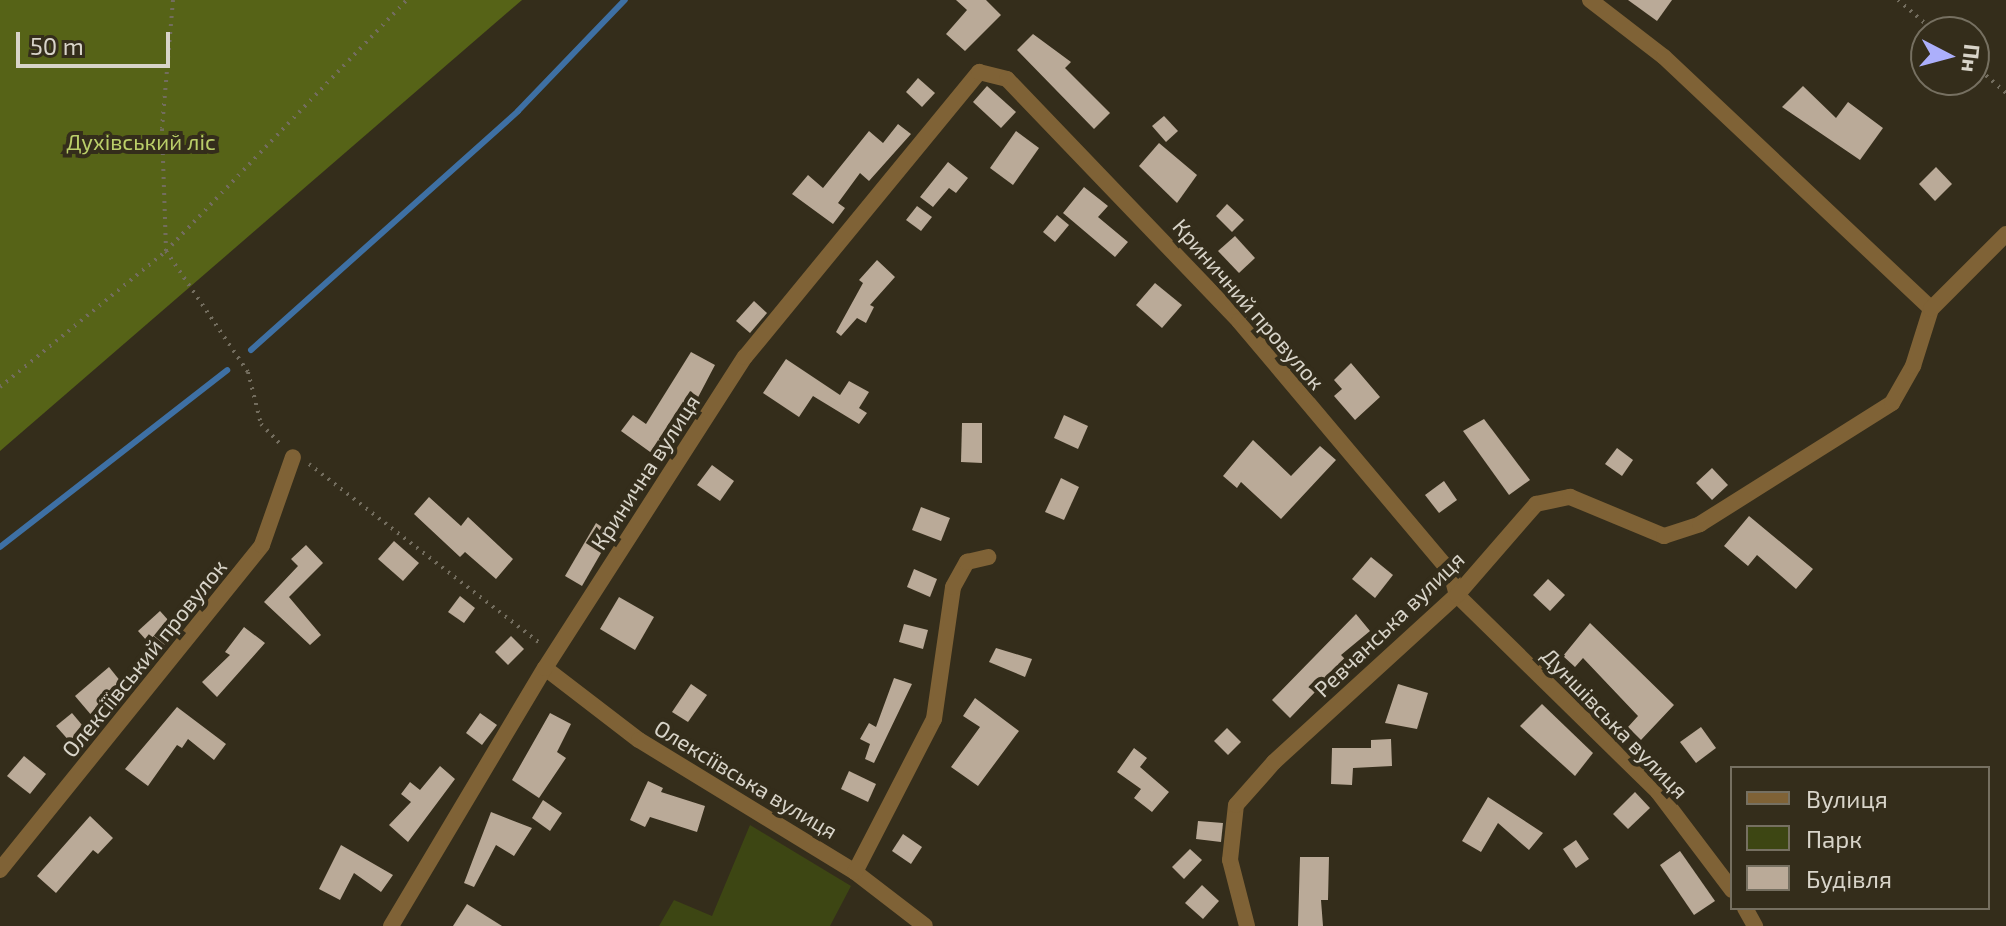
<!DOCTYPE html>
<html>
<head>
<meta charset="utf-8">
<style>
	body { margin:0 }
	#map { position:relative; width:2006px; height:926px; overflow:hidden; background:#342d1b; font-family:"Exo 2",sans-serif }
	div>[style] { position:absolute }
	.green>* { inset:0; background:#3d4613 }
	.forest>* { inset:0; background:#566317 }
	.stream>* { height:6px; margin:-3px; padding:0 3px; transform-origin:3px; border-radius:3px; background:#3e70a4 }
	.building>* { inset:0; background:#baaa98 }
	.path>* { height:4px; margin-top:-2px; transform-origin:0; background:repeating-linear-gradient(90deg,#736d5e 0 2px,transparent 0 8px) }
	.street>* { height:16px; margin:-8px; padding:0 8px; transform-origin:8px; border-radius:8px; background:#7f6236 }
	span { translate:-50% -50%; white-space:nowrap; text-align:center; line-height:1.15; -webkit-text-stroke:8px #342d1b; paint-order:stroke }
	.park-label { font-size:22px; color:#bace69 }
	.street-label { font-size:22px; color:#d8d4c9 }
	.legend { position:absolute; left:1730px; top:766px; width:260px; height:144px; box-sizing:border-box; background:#342d1b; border:2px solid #767061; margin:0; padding:10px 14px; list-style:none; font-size:24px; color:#d8d4c9 }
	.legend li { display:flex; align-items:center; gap:16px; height:40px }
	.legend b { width:40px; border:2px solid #767061 }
	.north { position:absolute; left:1910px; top:16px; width:80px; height:80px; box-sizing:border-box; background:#342d1b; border:2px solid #767061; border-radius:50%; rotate:96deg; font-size:22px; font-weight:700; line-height:32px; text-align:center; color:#d8d4c9 }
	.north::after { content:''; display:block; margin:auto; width:28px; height:36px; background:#acaffb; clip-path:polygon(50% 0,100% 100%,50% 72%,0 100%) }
	.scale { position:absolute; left:16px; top:32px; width:154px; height:36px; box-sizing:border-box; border:4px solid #d8d4c9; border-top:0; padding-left:10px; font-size:24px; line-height:28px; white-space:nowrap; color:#d8d4c9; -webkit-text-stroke:6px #342d1b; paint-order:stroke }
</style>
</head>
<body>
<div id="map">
	<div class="green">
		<i style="clip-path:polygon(750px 825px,851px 886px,830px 926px,659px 926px,674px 900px,712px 916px)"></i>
	</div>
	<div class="forest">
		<i style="clip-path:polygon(0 0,522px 0,0 451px)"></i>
	</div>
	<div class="stream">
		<i style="left:251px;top:350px;width:358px;rotate:-41.8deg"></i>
		<i style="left:518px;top:111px;width:154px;rotate:-46.1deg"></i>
		<i style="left:0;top:547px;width:288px;rotate:-37.9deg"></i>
	</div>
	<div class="building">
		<i style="clip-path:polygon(956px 0,986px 0,1001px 15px,965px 51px,946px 34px,967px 10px)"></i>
		<i style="clip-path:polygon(1628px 0,1672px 0,1657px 21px)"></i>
		<i style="clip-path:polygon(1033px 34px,1071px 62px,1065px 68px,1110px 113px,1094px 129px,1017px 50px)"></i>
		<i style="clip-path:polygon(918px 78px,935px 93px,922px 107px,906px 92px)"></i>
		<i style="clip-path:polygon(987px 86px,1016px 112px,1001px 128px,973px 102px)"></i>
		<i style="clip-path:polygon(1803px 86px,1836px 118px,1848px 102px,1883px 128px,1860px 160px,1782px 107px)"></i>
		<i style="clip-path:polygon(1164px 116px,1178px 131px,1166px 142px,1152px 126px)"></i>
		<i style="clip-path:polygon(898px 124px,911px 134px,869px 181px,860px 173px,838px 203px,845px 208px,833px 224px,792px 194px,808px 175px,823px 188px,869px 131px,883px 143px)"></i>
		<i style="clip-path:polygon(1016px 131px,1039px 148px,1013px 185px,990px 168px)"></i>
		<i style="clip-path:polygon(1159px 143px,1197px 175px,1177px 203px,1139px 166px)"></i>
		<i style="clip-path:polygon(948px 162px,968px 178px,956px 193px,949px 188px,933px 207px,920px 197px)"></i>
		<i style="clip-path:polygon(1936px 167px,1952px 184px,1935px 201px,1919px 184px)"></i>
		<i style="clip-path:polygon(1084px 187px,1108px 206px,1098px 217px,1128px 242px,1115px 257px,1063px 213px)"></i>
		<i style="clip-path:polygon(1227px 204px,1244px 220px,1232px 232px,1216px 216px)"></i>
		<i style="clip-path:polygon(917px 206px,932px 217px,921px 231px,906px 220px)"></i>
		<i style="clip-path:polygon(1057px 215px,1069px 225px,1055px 242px,1043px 232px)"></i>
		<i style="clip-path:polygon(1235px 236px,1255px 258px,1239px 273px,1218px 251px)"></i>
		<i style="clip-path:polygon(877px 260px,895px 277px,870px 305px,874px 307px,866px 323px,857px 318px,841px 336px,836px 332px,863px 283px,859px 280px)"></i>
		<i style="clip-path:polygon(1155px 283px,1182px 305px,1162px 328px,1136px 305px)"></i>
		<i style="clip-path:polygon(754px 301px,767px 313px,750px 333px,736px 321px)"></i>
		<i style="clip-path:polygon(691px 352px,715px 365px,664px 462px,621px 431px,633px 415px,646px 424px)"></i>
		<i style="clip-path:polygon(786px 359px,840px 395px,849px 381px,869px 392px,859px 408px,867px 413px,859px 424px,813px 396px,799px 417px,763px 393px)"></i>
		<i style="clip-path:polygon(1351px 363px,1380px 397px,1355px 420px,1334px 396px,1342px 389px,1334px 380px)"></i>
		<i style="clip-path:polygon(1064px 415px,1088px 426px,1078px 449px,1054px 438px)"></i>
		<i style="clip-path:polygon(1484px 419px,1530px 480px,1509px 495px,1463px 431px)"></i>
		<i style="clip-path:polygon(962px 423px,982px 423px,982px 463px,961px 462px)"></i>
		<i style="clip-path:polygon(1253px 440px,1291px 476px,1320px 446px,1336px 460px,1281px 519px,1241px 482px,1237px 488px,1223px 476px)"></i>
		<i style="clip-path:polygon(1617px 448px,1633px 460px,1622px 476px,1605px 464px)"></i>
		<i style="clip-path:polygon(712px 465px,734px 481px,720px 501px,697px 485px)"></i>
		<i style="clip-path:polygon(1712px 468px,1728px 485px,1712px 500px,1696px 483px)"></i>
		<i style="clip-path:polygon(1061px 478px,1079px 487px,1064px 520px,1045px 512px)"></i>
		<i style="clip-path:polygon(1444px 481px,1457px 500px,1439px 513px,1425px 495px)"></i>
		<i style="clip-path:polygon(429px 497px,461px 526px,468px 517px,513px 559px,496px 579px,465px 552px,460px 557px,414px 514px)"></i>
		<i style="clip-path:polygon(921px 507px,950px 518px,941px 541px,912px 530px)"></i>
		<i style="clip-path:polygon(1749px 516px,1813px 569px,1796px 589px,1757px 555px,1748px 566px,1724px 546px)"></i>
		<i style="clip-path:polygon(596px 523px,612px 534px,582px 586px,565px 576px)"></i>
		<i style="clip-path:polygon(394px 541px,419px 563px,403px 581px,378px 559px)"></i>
		<i style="clip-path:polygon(306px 545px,323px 563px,289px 597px,321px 635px,310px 645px,264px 602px,298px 566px,291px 559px)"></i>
		<i style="clip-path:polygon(1371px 557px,1393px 575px,1375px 598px,1352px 579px)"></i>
		<i style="clip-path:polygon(914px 569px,937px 579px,930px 597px,907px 587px)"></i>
		<i style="clip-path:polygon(1548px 579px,1565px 595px,1550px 611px,1533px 595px)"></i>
		<i style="clip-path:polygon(460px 596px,475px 608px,464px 623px,448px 612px)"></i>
		<i style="clip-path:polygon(619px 597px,654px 617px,635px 650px,600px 629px)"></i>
		<i style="clip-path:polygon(160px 611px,178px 631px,157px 652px,138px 631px)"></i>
		<i style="clip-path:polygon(1356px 614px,1370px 631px,1341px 655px,1346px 660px,1290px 718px,1272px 700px)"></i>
		<i style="clip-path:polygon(1590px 623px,1674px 705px,1641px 740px,1628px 727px,1638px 716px,1583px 658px,1575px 667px,1563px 656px)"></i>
		<i style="clip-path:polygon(904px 624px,928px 630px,923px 649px,899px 642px)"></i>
		<i style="clip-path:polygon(244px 627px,265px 643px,217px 697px,202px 682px,230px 655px,225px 652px)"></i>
		<i style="clip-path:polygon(511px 636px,524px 649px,508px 665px,495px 652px)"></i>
		<i style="clip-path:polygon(996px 648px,1032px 659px,1025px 677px,989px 662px)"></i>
		<i style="clip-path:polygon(109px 667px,125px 687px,92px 716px,75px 696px)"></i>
		<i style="clip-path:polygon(894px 678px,912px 684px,874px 763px,865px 759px,870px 744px,860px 739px,869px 723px,876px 727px)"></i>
		<i style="clip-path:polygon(691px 684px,707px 695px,688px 722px,672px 712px)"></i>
		<i style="clip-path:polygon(1398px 684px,1428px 693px,1417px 729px,1385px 723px)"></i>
		<i style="clip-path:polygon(975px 698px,1019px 731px,978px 786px,951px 767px,980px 727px,963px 716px)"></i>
		<i style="clip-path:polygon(1542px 704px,1593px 753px,1575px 776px,1520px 726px)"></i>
		<i style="clip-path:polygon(177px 707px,226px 744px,214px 760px,188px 739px,182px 748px,177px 745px,148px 786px,125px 769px)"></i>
		<i style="clip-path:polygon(72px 713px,93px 738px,78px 751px,56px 726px)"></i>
		<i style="clip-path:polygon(480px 713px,497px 725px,482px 745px,466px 733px)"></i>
		<i style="clip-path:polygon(550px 713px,571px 724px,557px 752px,566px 758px,539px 798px,512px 780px)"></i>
		<i style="clip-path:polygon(1701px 727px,1716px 748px,1696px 763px,1680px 742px)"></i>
		<i style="clip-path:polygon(1227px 728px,1241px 742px,1228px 755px,1214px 741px)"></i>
		<i style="clip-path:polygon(1391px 739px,1392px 766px,1353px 768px,1352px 785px,1331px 784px,1332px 748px,1371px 748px,1371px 740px)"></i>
		<i style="clip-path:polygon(1134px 748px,1147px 758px,1140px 767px,1169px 792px,1152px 812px,1134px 798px,1141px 789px,1117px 772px)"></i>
		<i style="clip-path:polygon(24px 756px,46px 774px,30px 794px,7px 776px)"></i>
		<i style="clip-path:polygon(440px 766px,455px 779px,408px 842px,389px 825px,411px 802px,401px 794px,410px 782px,420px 790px)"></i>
		<i style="clip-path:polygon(849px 771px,876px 784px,868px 802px,841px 789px)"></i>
		<i style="clip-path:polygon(648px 781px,663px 788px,661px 792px,705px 806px,697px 832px,650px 817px,645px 827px,630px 820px)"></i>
		<i style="clip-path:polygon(1635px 792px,1650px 808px,1628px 829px,1613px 814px)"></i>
		<i style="clip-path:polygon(1488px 797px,1543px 833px,1529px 850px,1498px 823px,1481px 852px,1462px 841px)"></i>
		<i style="clip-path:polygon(543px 800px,562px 813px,550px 831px,532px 818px)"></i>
		<i style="clip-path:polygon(491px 812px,532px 828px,514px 856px,496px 845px,474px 887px,464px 883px)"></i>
		<i style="clip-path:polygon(90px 816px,113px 838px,98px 854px,93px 850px,56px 893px,37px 876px)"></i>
		<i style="clip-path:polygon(1198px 821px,1223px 823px,1221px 842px,1196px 839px)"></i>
		<i style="clip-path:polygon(903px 834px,922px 847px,911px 864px,892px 851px)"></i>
		<i style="clip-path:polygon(1576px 840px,1589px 859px,1576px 868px,1563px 849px)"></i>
		<i style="clip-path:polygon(341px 845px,393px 875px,381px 892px,354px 873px,340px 900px,319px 889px)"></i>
		<i style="clip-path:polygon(1190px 849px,1202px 860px,1184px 879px,1172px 867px)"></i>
		<i style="clip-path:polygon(1680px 851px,1715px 901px,1694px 915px,1660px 865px)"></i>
		<i style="clip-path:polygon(1300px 857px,1329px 857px,1328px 900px,1321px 900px,1323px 926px,1298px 926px)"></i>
		<i style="clip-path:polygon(1202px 885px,1219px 901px,1203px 919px,1185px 903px)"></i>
		<i style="clip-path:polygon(467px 904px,502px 926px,453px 926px)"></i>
	</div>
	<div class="path">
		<i style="left:173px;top:0;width:129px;rotate:94.9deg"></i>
		<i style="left:162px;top:129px;width:122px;rotate:88.1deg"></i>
		<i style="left:166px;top:251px;width:146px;rotate:55.9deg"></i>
		<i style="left:248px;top:372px;width:54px;rotate:76deg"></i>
		<i style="left:261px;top:424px;width:30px;rotate:46deg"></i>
		<i style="left:1898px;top:0;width:49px;rotate:40.9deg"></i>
		<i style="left:1974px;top:65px;width:43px;rotate:41.2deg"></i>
		<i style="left:0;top:387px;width:215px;rotate:-39.3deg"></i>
		<i style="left:166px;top:251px;width:348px;rotate:-46.2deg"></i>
		<i style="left:309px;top:464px;width:295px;rotate:37.8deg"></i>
	</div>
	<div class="street">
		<i style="left:1590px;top:0;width:93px;rotate:37.6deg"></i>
		<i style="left:1664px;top:57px;width:367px;rotate:43.3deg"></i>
		<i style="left:545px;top:668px;width:118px;rotate:37.5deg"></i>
		<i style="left:639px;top:740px;width:253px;rotate:31.4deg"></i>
		<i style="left:855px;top:872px;width:88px;rotate:37.6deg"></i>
		<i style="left:0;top:870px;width:417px;rotate:-51.1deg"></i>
		<i style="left:262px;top:545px;width:93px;rotate:-70.6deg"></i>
		<i style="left:855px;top:872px;width:172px;rotate:-62.7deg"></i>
		<i style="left:934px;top:719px;width:133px;rotate:-81.8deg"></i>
		<i style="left:953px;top:587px;width:29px;rotate:-61deg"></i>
		<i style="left:967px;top:562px;width:22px;rotate:-13deg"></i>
		<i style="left:1745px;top:908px;width:21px;rotate:61deg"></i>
		<i style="left:391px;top:926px;width:300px;rotate:-59.2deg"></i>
		<i style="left:545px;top:668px;width:370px;rotate:-57.3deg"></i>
		<i style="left:745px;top:357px;width:369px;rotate:-50.6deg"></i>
		<i style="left:979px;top:72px;width:29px;rotate:14deg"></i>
		<i style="left:1007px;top:79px;width:335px;rotate:46.2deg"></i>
		<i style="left:1239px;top:321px;width:329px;rotate:49.9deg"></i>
		<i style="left:1451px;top:573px;width:23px;rotate:75deg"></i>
		<i style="left:1457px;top:595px;width:281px;rotate:44.4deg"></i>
		<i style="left:1658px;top:792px;width:123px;rotate:52.9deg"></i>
		<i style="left:1247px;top:926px;width:68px;rotate:-104.4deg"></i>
		<i style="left:1230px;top:860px;width:55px;rotate:-83.8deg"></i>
		<i style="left:1236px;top:805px;width:57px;rotate:-48.5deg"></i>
		<i style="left:1274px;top:762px;width:248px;rotate:-42.4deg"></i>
		<i style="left:1457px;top:595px;width:121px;rotate:-49deg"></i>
		<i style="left:1536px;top:504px;width:35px;rotate:-12deg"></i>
		<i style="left:1570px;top:497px;width:102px;rotate:22.5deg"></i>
		<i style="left:1664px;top:536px;width:38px;rotate:-18deg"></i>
		<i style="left:1700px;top:524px;width:227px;rotate:-32.2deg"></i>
		<i style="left:1892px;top:403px;width:43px;rotate:-60.4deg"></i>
		<i style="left:1913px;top:366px;width:60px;rotate:-72.5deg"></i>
		<i style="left:1931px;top:309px;width:106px;rotate:-45deg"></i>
	</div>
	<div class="park-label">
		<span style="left:141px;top:142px">Духівський ліс</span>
	</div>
	<div class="street-label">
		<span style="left:1249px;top:304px;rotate:49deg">Криничний провулок</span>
		<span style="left:645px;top:472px;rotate:-57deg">Кринична вулиця</span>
		<span style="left:1389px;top:624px;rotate:-44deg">Ревчанська вулиця</span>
		<span style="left:144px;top:658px;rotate:-51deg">Олексіївський провулок</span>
		<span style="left:1615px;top:723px;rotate:46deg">Дуншівська вулиця</span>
		<span style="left:746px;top:779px;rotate:31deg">Олексіївська вулиця</span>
	</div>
	<ul class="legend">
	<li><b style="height:10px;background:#7f6236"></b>Вулиця</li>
	<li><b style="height:22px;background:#3d4613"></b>Парк</li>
	<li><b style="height:22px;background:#baaa98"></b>Будівля</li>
	</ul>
	<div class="north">Пн</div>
	<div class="scale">50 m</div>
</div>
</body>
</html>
